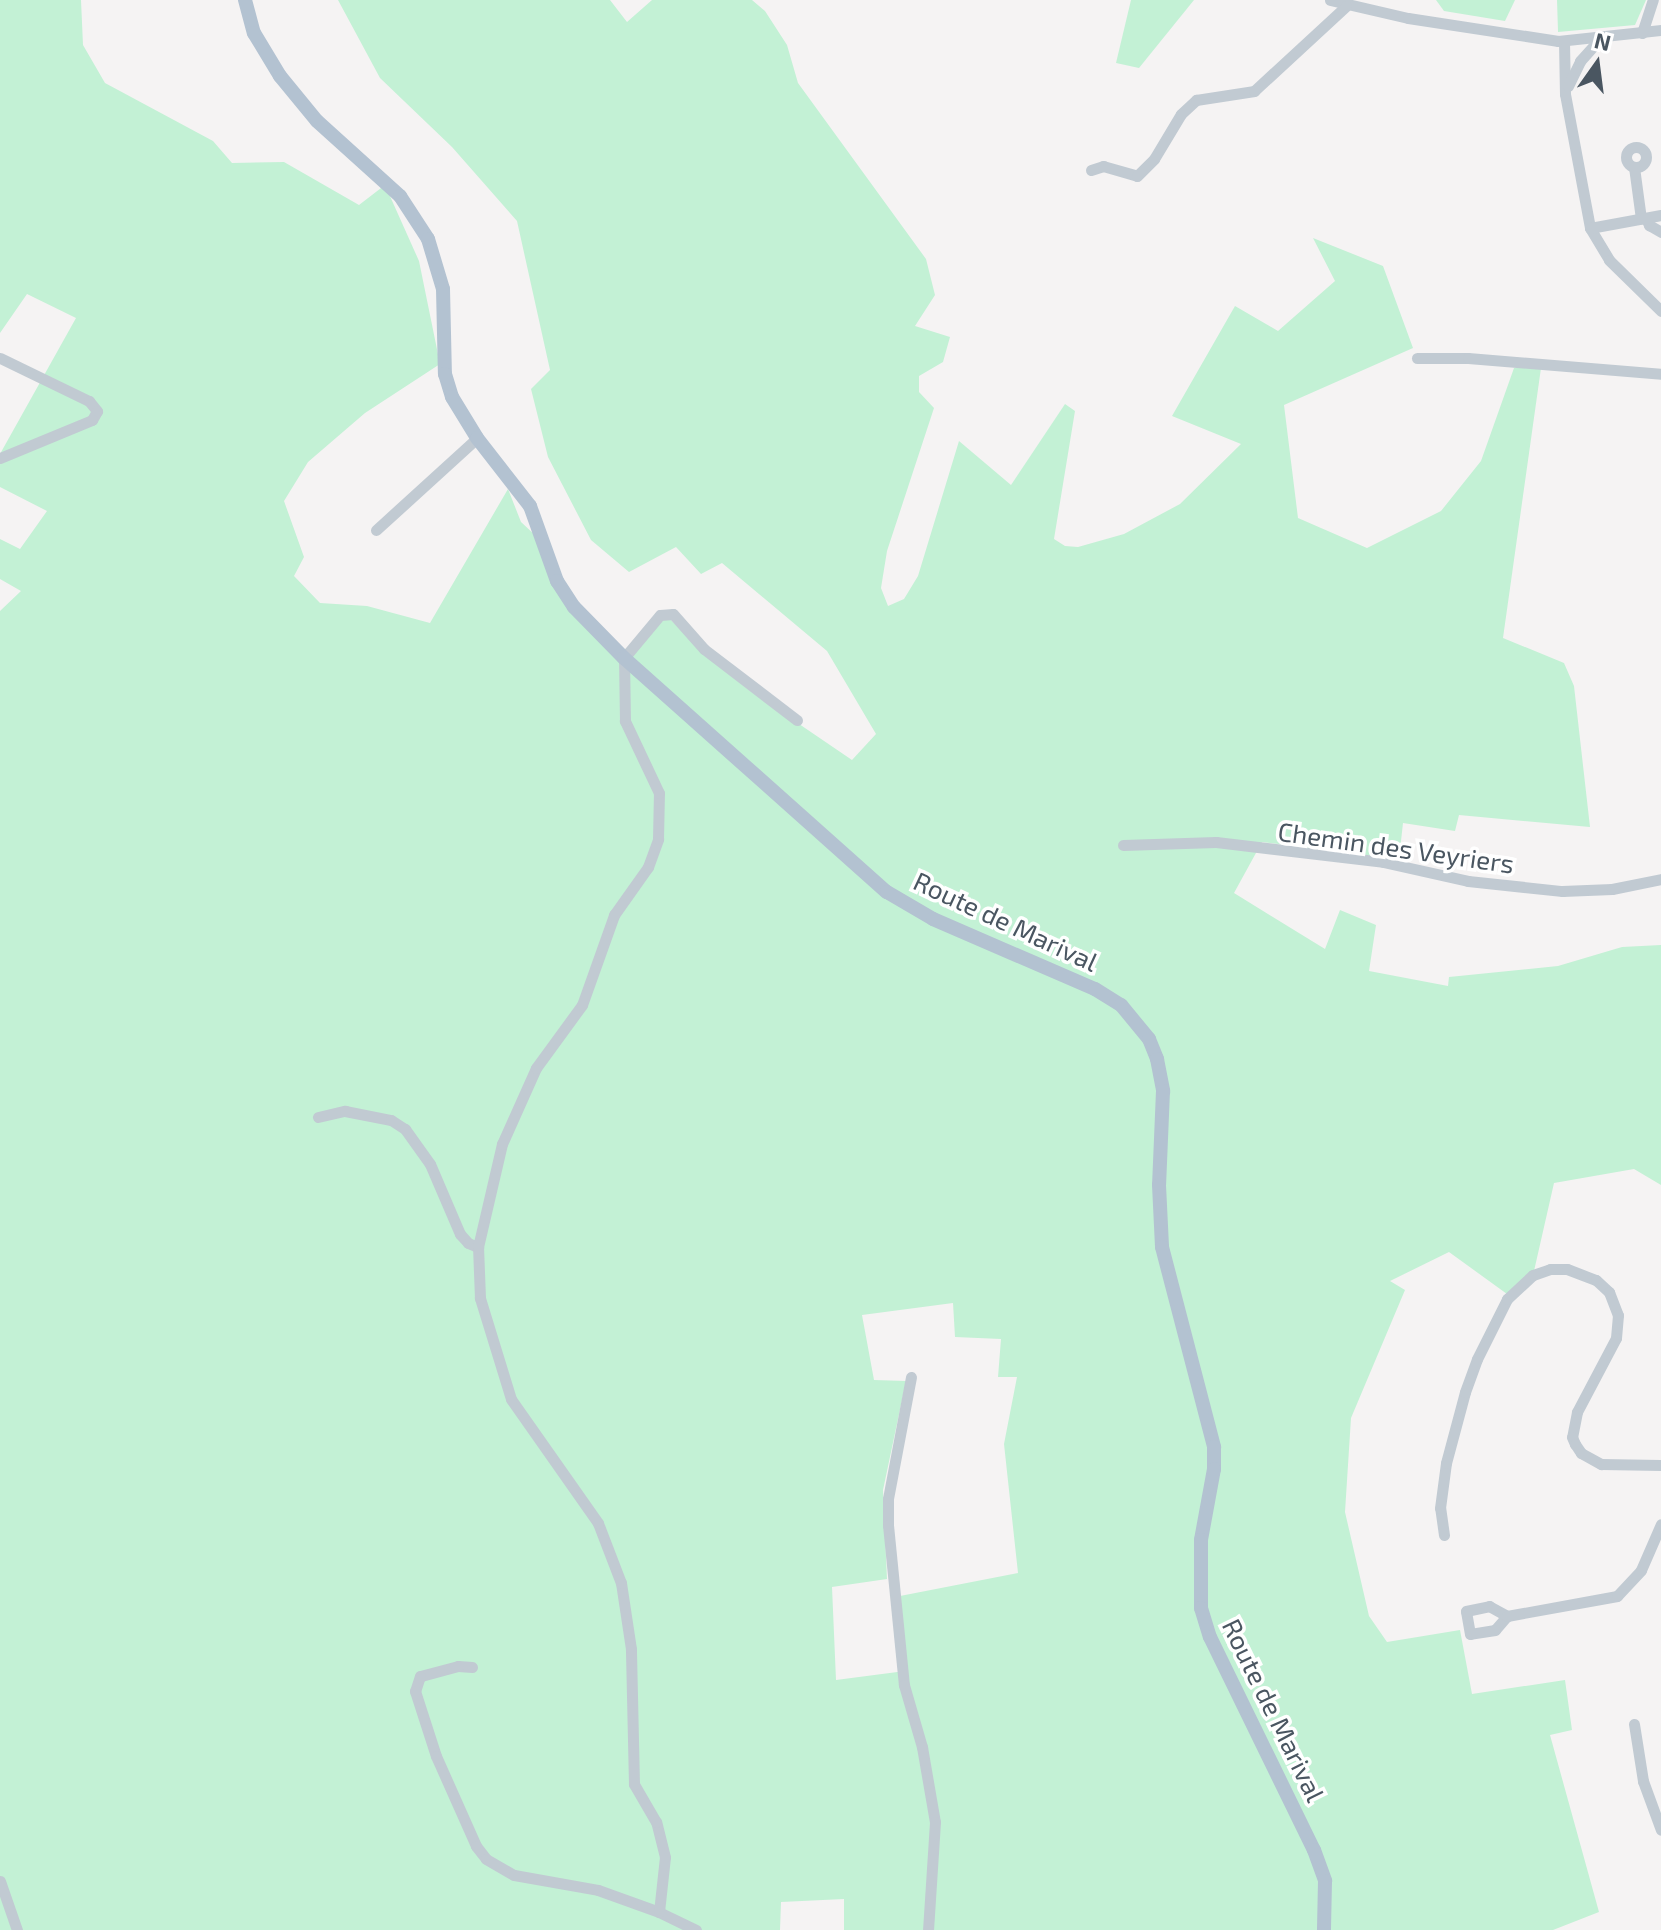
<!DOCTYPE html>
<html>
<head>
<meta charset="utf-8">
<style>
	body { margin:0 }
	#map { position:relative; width:1661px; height:1930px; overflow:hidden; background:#f5f3f3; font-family:"Exo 2",sans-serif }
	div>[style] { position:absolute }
	.green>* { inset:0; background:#c3f1d5 }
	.minor>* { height:11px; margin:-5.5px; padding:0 5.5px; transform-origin:5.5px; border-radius:5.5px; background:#c1cad2 }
	.minor>.ring { margin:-5.5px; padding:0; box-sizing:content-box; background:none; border:11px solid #c1cad2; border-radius:50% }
	.major>* { height:14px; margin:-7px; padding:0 7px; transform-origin:7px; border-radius:7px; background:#b3c2d1 }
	span { translate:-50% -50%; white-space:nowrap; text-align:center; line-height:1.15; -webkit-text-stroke:7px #fff; paint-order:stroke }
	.street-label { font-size:26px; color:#4a5661 }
	.north { position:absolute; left:1557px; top:24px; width:80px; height:80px; -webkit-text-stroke:6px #fff; paint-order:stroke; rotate:14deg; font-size:22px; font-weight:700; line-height:32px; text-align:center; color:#4a5661 }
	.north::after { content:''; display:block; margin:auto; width:28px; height:36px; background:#4a5661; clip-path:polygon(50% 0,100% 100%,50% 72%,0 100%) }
</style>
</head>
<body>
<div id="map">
	<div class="green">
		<i style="clip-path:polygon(evenodd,0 0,81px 0,83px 45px,105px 83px,213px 141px,232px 163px,284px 162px,359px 205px,385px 185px,419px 261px,440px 364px,365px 413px,308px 462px,284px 501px,304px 557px,294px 576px,320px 603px,367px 606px,430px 623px,508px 489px,521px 522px,536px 536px,548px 571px,616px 656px,668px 617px,706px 656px,749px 690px,852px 760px,876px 734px,827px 651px,722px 563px,701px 574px,676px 547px,629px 572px,591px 540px,548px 457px,531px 389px,550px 370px,517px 221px,452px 147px,380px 78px,338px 0,610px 0,627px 22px,652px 0,752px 0,765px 11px,787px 45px,798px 83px,926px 259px,935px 295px,915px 326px,950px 337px,943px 362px,919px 376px,919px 392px,934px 408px,887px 551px,881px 588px,888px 606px,904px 599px,918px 576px,959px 441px,1011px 485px,1065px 404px,1075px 411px,1054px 539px,1065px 546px,1078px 547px,1124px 534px,1180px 504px,1241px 444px,1172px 416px,1235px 306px,1278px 331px,1335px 281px,1313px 238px,1383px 266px,1413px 348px,1284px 405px,1298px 518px,1367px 548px,1441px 511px,1481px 461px,1514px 368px,1541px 368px,1503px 638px,1564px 663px,1574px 686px,1590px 827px,1459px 815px,1455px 831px,1403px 823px,1399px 859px,1262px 842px,1234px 893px,1325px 949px,1340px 910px,1376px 925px,1369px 971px,1448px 986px,1449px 977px,1558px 966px,1622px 947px,1661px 945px,1661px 1185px,1634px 1169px,1554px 1183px,1534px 1271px,1507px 1294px,1449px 1252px,1390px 1281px,1405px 1290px,1351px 1418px,1345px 1512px,1369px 1616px,1387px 1642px,1460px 1630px,1472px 1694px,1565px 1680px,1572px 1730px,1550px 1735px,1599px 1912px,1553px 1930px,844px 1930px,844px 1899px,781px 1902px,780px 1930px,0 1930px,0 611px,21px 591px,0 579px,0 539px,20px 549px,47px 511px,0 487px,0 454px,76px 318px,27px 294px,0 333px,0 0,953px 1303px,955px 1337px,1001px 1339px,998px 1377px,1017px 1377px,1004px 1444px,1018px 1573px,900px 1596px,905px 1671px,836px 1680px,832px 1587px,887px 1579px,883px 1490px,906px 1381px,874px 1380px,862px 1315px,953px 1303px)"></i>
		<i style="clip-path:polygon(1131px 0,1194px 0,1139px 68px,1116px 63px)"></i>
		<i style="clip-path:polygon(1436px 0,1515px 0,1505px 21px,1444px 11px)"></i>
		<i style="clip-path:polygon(1557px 0,1646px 0,1635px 25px,1558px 32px)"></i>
	</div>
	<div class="minor">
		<i style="left:1330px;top:0;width:80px;rotate:13deg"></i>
		<i style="left:1408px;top:18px;width:152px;rotate:8.7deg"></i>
		<i style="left:1558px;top:41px;width:104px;rotate:-6.1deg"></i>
		<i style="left:1642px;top:33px;width:35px;rotate:-72deg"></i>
		<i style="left:1564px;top:42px;width:52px;rotate:88.9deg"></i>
		<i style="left:1565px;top:94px;width:136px;rotate:79.4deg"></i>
		<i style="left:1590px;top:228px;width:37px;rotate:59deg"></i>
		<i style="left:1609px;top:260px;width:73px;rotate:44.4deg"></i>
		<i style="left:1568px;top:86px;width:28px;rotate:-64deg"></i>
		<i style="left:1580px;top:61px;width:28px;rotate:-48deg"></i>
		<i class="ring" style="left:1626px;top:147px;width:9px;height:9px"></i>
		<i style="left:1634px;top:167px;width:52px;rotate:82.3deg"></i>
		<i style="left:1091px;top:170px;width:13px;rotate:-18deg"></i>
		<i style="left:1103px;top:166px;width:35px;rotate:16deg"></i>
		<i style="left:1137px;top:176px;width:24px;rotate:-45deg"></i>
		<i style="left:1154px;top:159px;width:52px;rotate:-59deg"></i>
		<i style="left:1181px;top:114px;width:21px;rotate:-43deg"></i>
		<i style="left:1196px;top:100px;width:59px;rotate:-8.8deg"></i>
		<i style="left:1254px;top:91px;width:125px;rotate:-42.7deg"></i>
		<i style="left:1646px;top:218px;width:8px;rotate:67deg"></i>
		<i style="left:1649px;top:225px;width:14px;rotate:30deg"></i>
		<i style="left:1590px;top:228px;width:72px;rotate:-10.4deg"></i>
		<i style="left:0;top:358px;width:99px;rotate:25.8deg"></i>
		<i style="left:89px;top:401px;width:13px;rotate:51deg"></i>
		<i style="left:97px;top:411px;width:10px;rotate:119deg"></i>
		<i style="left:92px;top:420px;width:100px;rotate:157.6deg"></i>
		<i style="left:1417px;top:358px;width:51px"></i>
		<i style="left:1468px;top:358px;width:194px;rotate:4.7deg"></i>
		<i style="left:376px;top:530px;width:137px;rotate:-42.3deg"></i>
		<i style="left:1123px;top:845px;width:93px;rotate:-1.8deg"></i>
		<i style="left:1216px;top:842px;width:168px;rotate:6.8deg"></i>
		<i style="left:1383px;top:862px;width:87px;rotate:12.6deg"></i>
		<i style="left:1468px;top:881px;width:95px;rotate:6.1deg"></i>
		<i style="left:1562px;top:891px;width:50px;rotate:-2.3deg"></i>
		<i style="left:1612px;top:889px;width:50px;rotate:-11.5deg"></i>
		<i style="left:318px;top:1117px;width:28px;rotate:-13deg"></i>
		<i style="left:345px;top:1111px;width:47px;rotate:11.1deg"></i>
		<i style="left:391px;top:1120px;width:17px;rotate:33deg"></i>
		<i style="left:405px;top:1129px;width:43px;rotate:54.5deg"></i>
		<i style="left:430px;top:1164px;width:76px;rotate:66.8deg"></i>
		<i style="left:460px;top:1234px;width:12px;rotate:48deg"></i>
		<i style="left:468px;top:1243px;width:11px;rotate:22deg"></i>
		<i style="left:911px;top:1377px;width:124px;rotate:100.7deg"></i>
		<i style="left:888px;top:1499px;width:26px;rotate:90deg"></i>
		<i style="left:888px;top:1525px;width:161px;rotate:84.3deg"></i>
		<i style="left:904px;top:1685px;width:65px;rotate:73.8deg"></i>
		<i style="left:922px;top:1747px;width:76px;rotate:80.2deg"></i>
		<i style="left:935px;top:1822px;width:108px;rotate:93.7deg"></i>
		<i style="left:1444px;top:1535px;width:27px;rotate:-98deg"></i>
		<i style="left:1440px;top:1508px;width:45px;rotate:-82.4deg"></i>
		<i style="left:1446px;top:1463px;width:73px;rotate:-75deg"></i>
		<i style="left:1465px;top:1392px;width:35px;rotate:-70deg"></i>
		<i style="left:1477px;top:1359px;width:67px;rotate:-63.4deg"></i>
		<i style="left:1507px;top:1299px;width:35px;rotate:-43deg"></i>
		<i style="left:1533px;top:1275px;width:18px;rotate:-19deg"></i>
		<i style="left:1550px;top:1269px;width:17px"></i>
		<i style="left:1567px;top:1269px;width:31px;rotate:21deg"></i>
		<i style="left:1596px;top:1280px;width:18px;rotate:43deg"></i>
		<i style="left:1609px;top:1292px;width:25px;rotate:69deg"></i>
		<i style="left:1618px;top:1315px;width:23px;rotate:95deg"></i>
		<i style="left:1616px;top:1338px;width:84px;rotate:117.8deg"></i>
		<i style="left:1577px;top:1412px;width:25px;rotate:101deg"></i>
		<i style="left:1572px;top:1437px;width:8px;rotate:67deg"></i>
		<i style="left:1575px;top:1444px;width:11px;rotate:56deg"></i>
		<i style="left:1581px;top:1453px;width:23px;rotate:29deg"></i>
		<i style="left:1601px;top:1464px;width:60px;rotate:1deg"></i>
		<i style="left:1507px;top:1616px;width:18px;rotate:131deg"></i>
		<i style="left:1495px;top:1630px;width:25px;rotate:171deg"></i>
		<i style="left:1470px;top:1634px;width:23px;rotate:-100deg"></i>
		<i style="left:1466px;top:1611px;width:24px;rotate:-12deg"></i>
		<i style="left:1489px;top:1606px;width:21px;rotate:29deg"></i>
		<i style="left:1507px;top:1616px;width:112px;rotate:-10.3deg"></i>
		<i style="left:1617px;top:1596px;width:35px;rotate:-47deg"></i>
		<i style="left:1641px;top:1570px;width:50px;rotate:-66.5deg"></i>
		<i style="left:472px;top:1667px;width:14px;rotate:-176deg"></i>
		<i style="left:458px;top:1666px;width:39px;rotate:165deg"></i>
		<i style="left:420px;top:1676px;width:16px;rotate:108deg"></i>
		<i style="left:415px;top:1691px;width:68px;rotate:72.1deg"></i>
		<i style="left:436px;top:1756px;width:98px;rotate:66deg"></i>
		<i style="left:476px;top:1846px;width:16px;rotate:52deg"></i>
		<i style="left:486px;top:1859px;width:32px;rotate:30deg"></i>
		<i style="left:514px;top:1875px;width:85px;rotate:10.1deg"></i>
		<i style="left:598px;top:1890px;width:65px;rotate:19.8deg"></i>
		<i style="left:1634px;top:1724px;width:58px;rotate:81deg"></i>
		<i style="left:1643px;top:1781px;width:52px;rotate:69.8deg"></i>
		<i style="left:0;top:1881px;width:52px;rotate:70.9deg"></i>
		<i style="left:696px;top:1930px;width:41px;rotate:-154.1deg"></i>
		<i style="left:659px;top:1912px;width:55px;rotate:-83.8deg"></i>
		<i style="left:665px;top:1857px;width:36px;rotate:-104deg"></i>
		<i style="left:656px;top:1822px;width:44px;rotate:-120.1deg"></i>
		<i style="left:634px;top:1784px;width:135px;rotate:-91.3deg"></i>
		<i style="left:631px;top:1649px;width:67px;rotate:-98.6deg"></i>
		<i style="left:621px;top:1583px;width:64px;rotate:-111deg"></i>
		<i style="left:598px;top:1523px;width:151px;rotate:-125.1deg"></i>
		<i style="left:511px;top:1399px;width:106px;rotate:-107.1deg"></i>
		<i style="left:480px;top:1298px;width:51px;rotate:-92.2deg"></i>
		<i style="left:478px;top:1247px;width:106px;rotate:-76.9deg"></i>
		<i style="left:502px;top:1144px;width:83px;rotate:-65.9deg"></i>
		<i style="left:536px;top:1068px;width:78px;rotate:-53.9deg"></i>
		<i style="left:582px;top:1005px;width:96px;rotate:-70.4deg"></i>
		<i style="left:614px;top:915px;width:59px;rotate:-54.7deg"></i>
		<i style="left:648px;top:867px;width:30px;rotate:-70deg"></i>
		<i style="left:658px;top:839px;width:46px;rotate:-88.8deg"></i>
		<i style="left:659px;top:793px;width:80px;rotate:-115.3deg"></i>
		<i style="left:625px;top:721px;width:63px;rotate:-90.9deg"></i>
		<i style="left:624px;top:658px;width:56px;rotate:-50.1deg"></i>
		<i style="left:660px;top:615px;width:13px;rotate:-4deg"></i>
		<i style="left:673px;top:614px;width:47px;rotate:48.5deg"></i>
		<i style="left:704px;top:649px;width:117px;rotate:37.4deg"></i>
	</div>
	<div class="major">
		<i style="left:245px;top:0;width:34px;rotate:75deg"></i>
		<i style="left:254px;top:33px;width:50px;rotate:58.8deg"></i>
		<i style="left:280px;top:76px;width:58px;rotate:50.6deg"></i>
		<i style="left:317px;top:121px;width:112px;rotate:42.1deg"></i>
		<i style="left:400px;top:196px;width:51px;rotate:56.9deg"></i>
		<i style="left:428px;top:239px;width:52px;rotate:73.3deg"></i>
		<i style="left:443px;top:289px;width:85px;rotate:88.7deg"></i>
		<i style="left:445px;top:374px;width:24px;rotate:73deg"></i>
		<i style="left:452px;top:397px;width:48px;rotate:58.6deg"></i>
		<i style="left:477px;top:438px;width:86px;rotate:52.1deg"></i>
		<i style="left:530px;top:506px;width:80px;rotate:70.2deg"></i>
		<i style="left:557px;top:581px;width:31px;rotate:57deg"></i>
		<i style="left:574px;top:607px;width:71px;rotate:45.6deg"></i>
		<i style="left:624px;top:658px;width:352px;rotate:41.7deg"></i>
		<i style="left:887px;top:892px;width:53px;rotate:30.4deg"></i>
		<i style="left:933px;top:919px;width:176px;rotate:23.4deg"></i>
		<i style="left:1095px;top:989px;width:31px;rotate:32deg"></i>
		<i style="left:1121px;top:1005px;width:44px;rotate:50.5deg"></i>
		<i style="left:1149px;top:1039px;width:22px;rotate:68deg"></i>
		<i style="left:1157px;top:1059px;width:33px;rotate:79deg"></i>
		<i style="left:1163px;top:1091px;width:94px;rotate:92.4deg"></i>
		<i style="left:1159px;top:1185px;width:62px;rotate:87.2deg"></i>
		<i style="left:1162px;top:1247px;width:207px;rotate:75.4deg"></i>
		<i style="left:1214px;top:1447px;width:22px;rotate:90deg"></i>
		<i style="left:1214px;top:1469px;width:72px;rotate:100.4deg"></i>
		<i style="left:1201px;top:1540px;width:68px;rotate:90deg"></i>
		<i style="left:1201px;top:1608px;width:30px;rotate:73deg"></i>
		<i style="left:1210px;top:1637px;width:237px;rotate:64deg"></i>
		<i style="left:1314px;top:1850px;width:33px;rotate:70deg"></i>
		<i style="left:1325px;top:1881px;width:49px;rotate:91.2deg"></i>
	</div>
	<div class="street-label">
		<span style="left:1396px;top:847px;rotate:8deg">Chemin des Veyriers</span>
		<span style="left:1006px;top:921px;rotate:25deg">Route de Marival</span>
		<span style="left:1274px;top:1710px;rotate:64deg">Route de Marival</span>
	</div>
	<div class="north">N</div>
</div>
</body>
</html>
